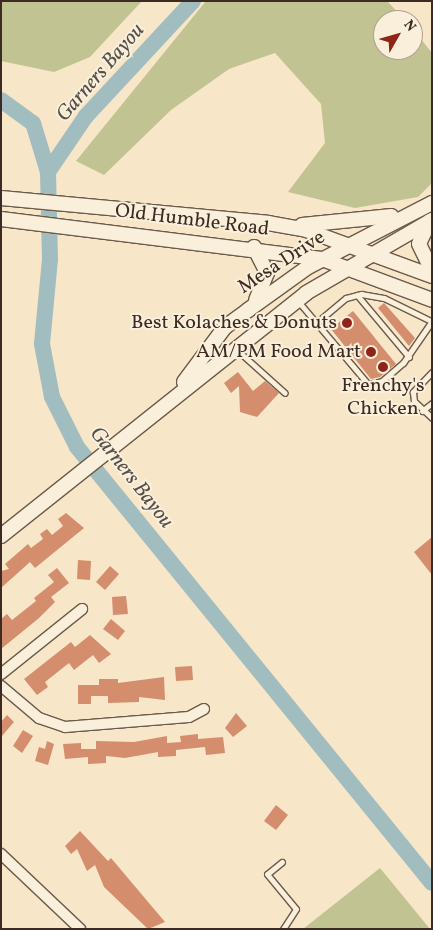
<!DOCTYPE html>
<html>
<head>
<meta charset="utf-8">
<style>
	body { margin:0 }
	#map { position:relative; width:433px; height:930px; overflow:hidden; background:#f7e6c7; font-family:Vollkorn,serif }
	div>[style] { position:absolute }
	.green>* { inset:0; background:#c2c392 }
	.river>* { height:16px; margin:-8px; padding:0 8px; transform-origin:8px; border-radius:8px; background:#a2bdbf }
	.building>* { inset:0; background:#d48e6e }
	.roads { filter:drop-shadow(1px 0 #6b5a4b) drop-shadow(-1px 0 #6b5a4b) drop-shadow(0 1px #6b5a4b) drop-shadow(0 -1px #6b5a4b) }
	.lane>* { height:5px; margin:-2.5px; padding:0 2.5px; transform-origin:2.5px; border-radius:2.5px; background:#faefdb }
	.street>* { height:10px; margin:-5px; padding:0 5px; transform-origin:5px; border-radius:5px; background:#faefdb }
	.secondary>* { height:14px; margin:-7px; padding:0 7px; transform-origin:7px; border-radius:7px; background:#faefdb }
	.dots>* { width:14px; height:14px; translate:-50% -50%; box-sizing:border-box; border:2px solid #faefdb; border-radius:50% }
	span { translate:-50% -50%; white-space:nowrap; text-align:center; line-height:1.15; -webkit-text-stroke:4px #faefdb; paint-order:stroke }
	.street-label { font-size:20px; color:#3c2b22 }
	.poi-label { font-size:20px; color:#3c2b22 }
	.right { translate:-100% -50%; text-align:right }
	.water-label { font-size:21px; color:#565049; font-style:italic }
	.frame { position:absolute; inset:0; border:2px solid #3c2b22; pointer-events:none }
	.north { position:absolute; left:373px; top:10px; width:50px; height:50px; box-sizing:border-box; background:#faefdb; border:1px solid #aea191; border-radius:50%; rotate:52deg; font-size:14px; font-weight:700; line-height:20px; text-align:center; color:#3c2b22 }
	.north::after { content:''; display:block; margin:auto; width:18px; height:22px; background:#8f2418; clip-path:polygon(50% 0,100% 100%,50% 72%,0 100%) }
</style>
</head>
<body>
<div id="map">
	<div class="green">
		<i style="clip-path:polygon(1px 1px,142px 1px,90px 57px,54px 72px,1px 61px)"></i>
		<i style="clip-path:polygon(206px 1px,387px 1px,405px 20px,383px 20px,383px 50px,413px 50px,413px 29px,432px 53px,432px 183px,418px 197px,355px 208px,288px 192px,325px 143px,321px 104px,275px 53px,229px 69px,171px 110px,104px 175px,76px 161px)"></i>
		<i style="clip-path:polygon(380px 868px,430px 929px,303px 929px)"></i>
	</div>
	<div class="river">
		<i style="left:193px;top:1px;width:157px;rotate:132.9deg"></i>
		<i style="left:86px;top:116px;width:68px;rotate:124.2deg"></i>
		<i style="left:48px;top:172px;width:87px;rotate:88.7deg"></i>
		<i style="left:50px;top:259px;width:85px;rotate:95.4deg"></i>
		<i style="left:42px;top:344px;width:54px;rotate:79.3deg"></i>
		<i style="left:52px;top:397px;width:56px;rotate:63.4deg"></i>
		<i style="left:77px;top:447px;width:562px;rotate:50.85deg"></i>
		<i style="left:1px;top:100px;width:39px;rotate:36deg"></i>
		<i style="left:33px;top:123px;width:51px;rotate:73deg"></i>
	</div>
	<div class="building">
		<i style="clip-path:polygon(384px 303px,415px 338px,409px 346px,378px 308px)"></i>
		<i style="clip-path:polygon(353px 311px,396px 364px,380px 377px,371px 379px,331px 329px)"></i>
		<i style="clip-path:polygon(238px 372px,253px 391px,265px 381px,279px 393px,257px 417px,240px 412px,239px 386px,231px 393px,224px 383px)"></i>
		<i style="clip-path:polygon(66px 513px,84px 528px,35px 568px,30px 562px,1px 588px,1px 571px,9px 569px,5px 564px,28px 544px,31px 548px,43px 539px,40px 534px,47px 529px,52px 535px,63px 526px,58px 519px)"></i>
		<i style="clip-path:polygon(432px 537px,432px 575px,414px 552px)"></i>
		<i style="clip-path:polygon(78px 560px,91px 561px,90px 580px,77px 579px)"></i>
		<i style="clip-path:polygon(110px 566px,119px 574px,105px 590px,96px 582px)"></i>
		<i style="clip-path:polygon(57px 568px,69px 583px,51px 597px,55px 602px,39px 618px,1px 649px,1px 619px,7px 614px,12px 620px,36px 601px,34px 598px,54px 582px,48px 575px)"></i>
		<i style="clip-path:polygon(126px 596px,128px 614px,113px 615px,112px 597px)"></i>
		<i style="clip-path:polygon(111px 619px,125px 631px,118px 640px,103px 629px)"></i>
		<i style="clip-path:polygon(90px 635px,111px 654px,99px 663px,93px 655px,74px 670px,69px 663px,45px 682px,48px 687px,37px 695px,24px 679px,71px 642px,75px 647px)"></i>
		<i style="clip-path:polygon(192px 666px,193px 680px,176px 681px,175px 667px)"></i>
		<i style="clip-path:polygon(164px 677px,165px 700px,139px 697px,139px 702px,108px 703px,108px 696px,91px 696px,91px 704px,78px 704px,78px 685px,99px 685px,99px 679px,118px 679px,118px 683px)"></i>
		<i style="clip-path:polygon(236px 713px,247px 726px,233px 737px,225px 728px)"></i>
		<i style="clip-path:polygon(7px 715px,14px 722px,1px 737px,1px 722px)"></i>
		<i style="clip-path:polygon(23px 730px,33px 736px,22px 753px,13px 746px)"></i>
		<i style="clip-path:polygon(198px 734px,198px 739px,223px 737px,225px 753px,206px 755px,205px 747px,176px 750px,176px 756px,158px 757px,158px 752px,125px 758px,106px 756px,106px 763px,88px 764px,88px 757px,65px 759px,63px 744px,81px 743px,81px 749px,96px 749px,96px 741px,134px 742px,167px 736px,167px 743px,181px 742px,180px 736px)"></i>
		<i style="clip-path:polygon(47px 741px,54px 744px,48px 765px,35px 761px,39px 747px,45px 749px)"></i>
		<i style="clip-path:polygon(276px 805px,288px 815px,276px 830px,264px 821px)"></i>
		<i style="clip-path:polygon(80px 831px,108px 861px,111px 858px,165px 922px,148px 929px,104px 887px,95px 865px,87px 871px,77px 849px,71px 854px,65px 846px)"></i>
	</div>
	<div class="roads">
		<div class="lane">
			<i style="left:357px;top:295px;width:81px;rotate:50deg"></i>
			<i style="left:297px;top:300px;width:110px;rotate:49.8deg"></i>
			<i style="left:368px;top:384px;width:14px;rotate:-12deg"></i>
			<i style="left:382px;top:381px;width:28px;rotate:-41deg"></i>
			<i style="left:403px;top:363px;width:51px;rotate:-55.4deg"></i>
			<i style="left:316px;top:323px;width:39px;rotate:-40deg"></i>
			<i style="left:346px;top:298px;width:16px;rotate:-15deg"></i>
			<i style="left:361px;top:294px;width:23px;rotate:10deg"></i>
			<i style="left:384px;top:298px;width:52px;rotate:26.1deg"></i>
			<i style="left:237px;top:350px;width:64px;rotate:41.9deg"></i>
			<i style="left:432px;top:372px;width:28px;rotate:134deg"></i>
			<i style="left:413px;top:392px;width:9px;rotate:84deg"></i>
			<i style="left:414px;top:401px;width:25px;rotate:43deg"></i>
			<i style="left:422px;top:411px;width:13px;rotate:-39deg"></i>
			<i style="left:282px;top:862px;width:19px;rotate:141deg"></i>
			<i style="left:267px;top:874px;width:45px;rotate:50.4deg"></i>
			<i style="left:296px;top:909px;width:24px;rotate:123deg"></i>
		</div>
		<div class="street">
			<i style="left:1px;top:674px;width:104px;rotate:-38.7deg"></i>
			<i style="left:1px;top:686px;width:50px;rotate:40.1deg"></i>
			<i style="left:39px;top:718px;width:28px;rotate:19deg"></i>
			<i style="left:65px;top:727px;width:124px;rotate:-4.6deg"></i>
			<i style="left:189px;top:717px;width:17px;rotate:-28deg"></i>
			<i style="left:1px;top:854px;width:109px;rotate:43.5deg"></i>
		</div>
		<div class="secondary">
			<i style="left:1px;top:198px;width:268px;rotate:5.3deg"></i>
			<i style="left:268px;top:223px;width:39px;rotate:10deg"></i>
			<i style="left:306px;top:230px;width:134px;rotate:20.1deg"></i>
			<i style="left:1px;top:219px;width:323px;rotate:7.1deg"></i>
			<i style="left:322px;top:259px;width:117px;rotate:20.4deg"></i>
			<i style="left:430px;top:221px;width:25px;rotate:116deg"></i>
			<i style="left:419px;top:244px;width:30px;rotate:64deg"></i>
			<i style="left:302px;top:225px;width:90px;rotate:-5.7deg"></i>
			<i style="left:254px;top:247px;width:29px;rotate:63deg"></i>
			<i style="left:267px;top:273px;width:29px;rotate:112deg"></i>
			<i style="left:184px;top:382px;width:69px;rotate:-53.3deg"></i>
			<i style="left:225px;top:327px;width:29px;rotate:-36deg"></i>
			<i style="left:248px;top:310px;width:74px;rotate:-35.6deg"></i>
			<i style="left:308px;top:267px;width:140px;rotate:-27.3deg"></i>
			<i style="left:1px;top:536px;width:390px;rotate:-38.5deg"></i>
			<i style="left:306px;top:293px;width:146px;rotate:-30.1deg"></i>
		</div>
	</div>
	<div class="dots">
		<i style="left:347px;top:323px;background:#8f2418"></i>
		<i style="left:371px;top:352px;background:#8f2418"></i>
		<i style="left:383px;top:367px;background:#8f2418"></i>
	</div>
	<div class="street-label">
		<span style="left:192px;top:221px;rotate:7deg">Old Humble Road</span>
		<span style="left:282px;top:263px;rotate:-33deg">Mesa Drive</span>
	</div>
	<div class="poi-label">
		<span class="right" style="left:337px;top:323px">Best Kolaches &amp; Donuts</span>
		<span class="right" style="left:361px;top:352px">AM/PM Food Mart</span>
		<span style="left:383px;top:398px">Frenchy's<br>Chicken</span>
	</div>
	<div class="water-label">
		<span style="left:101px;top:73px;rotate:-49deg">Garners Bayou</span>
		<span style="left:131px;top:478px;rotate:52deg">Garners Bayou</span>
	</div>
	<div class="frame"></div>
	<div class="north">N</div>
</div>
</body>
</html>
